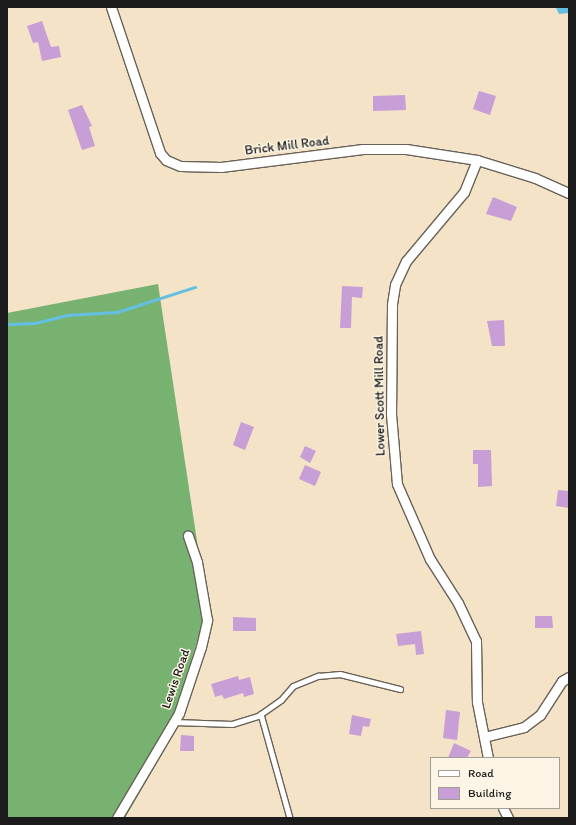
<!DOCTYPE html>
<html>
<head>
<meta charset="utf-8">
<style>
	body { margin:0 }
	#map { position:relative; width:576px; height:825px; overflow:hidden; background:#f4e3c7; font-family:Itim,sans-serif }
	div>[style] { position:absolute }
	.forest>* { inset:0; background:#78b271 }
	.water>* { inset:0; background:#65bfe3 }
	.stream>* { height:3px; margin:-1.5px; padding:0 1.5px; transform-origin:1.5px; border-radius:1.5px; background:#65bfe3 }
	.building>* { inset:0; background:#c89ed6 }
	.roads { filter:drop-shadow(1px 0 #686258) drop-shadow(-1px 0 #686258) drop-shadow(0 1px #686258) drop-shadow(0 -1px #686258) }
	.lane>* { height:4.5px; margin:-2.25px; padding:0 2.25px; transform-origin:2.25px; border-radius:2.25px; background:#fff }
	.street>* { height:9px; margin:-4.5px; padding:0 4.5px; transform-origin:4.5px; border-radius:4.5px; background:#fff }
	span { translate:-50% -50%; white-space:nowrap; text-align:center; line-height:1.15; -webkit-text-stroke:3px #fcf5e5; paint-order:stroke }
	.street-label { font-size:13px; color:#1c1c1c }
	.frame { position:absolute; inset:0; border:8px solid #1c1c1c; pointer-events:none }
	.legend { position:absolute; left:430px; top:757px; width:130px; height:52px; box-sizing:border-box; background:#fcf5e5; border:1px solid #a29e95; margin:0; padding:5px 7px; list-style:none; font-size:12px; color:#1c1c1c }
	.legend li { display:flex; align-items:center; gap:8px; height:20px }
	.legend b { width:20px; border:1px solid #a29e95 }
</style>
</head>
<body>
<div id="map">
	<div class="forest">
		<i style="clip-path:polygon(158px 284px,207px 607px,166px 747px,125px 818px,7px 818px,7px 313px)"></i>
	</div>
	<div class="water">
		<i style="clip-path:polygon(569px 7px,569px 13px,559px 14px,556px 8px)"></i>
	</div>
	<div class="stream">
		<i style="left:7px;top:324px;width:28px;rotate:-2deg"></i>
		<i style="left:35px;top:323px;width:32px;rotate:-14deg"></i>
		<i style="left:66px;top:315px;width:51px;rotate:-3.4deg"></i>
		<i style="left:117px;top:312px;width:82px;rotate:-17.8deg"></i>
	</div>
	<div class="building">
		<i style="clip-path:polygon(42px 21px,51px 47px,59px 46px,61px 57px,42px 61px,38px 42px,33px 43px,27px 26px)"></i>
		<i style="clip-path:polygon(479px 91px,496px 96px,490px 115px,473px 109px)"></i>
		<i style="clip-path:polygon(405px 95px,406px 110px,373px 111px,373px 96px)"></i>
		<i style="clip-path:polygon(82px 105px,92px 126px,89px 127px,95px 146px,82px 150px,68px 110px)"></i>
		<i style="clip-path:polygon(493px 197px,517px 207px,511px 221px,486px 214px)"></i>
		<i style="clip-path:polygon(342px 286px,363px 287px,362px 298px,352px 297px,351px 328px,340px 328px)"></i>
		<i style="clip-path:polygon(504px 320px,505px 346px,492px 346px,487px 321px)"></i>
		<i style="clip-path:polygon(241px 422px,254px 427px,245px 450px,233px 445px)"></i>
		<i style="clip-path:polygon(305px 446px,316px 451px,310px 463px,300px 457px)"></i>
		<i style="clip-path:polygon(473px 450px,491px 450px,492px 486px,478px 487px,478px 464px,473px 464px)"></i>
		<i style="clip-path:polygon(305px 465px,321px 472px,315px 486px,299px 479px)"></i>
		<i style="clip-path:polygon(558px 490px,569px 491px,569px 508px,556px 506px)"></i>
		<i style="clip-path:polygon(535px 616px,552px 616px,553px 628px,535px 628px)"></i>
		<i style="clip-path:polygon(233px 617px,256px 618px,256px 631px,233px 631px)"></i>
		<i style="clip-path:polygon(421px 631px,424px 654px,416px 655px,415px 644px,398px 646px,396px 634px)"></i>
		<i style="clip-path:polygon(238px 676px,239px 680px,250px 677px,254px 694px,244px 697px,243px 693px,224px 699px,222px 695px,215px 697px,211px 684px)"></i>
		<i style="clip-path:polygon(446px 710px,460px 712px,457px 740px,443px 738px)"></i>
		<i style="clip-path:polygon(352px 715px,371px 719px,369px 727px,363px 726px,361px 736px,349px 734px)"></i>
		<i style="clip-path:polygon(181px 735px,194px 736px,194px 751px,180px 751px)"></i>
		<i style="clip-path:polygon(454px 743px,471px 751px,467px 758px,448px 758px)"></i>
	</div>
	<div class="roads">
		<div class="lane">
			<i style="left:261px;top:714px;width:108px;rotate:74.4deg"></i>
			<i style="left:174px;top:722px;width:58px;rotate:2deg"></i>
			<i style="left:232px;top:724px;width:27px;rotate:-17deg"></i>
			<i style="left:258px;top:716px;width:28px;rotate:-35deg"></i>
			<i style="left:281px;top:700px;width:18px;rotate:-49deg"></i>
			<i style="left:293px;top:686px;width:27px;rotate:-22deg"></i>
			<i style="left:318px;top:676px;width:22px;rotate:-5deg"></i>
			<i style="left:340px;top:674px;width:62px;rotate:14deg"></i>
		</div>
		<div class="street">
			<i style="left:111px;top:7px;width:154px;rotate:71.4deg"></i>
			<i style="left:160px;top:153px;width:9px;rotate:49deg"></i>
			<i style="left:166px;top:160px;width:15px;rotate:23deg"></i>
			<i style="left:180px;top:166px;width:41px;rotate:1.4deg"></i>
			<i style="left:221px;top:167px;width:143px;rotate:-7.2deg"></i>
			<i style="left:363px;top:149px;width:43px"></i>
			<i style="left:406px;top:149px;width:72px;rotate:8.8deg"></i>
			<i style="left:477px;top:160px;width:61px;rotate:17.2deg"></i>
			<i style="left:535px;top:178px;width:37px;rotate:24deg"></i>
			<i style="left:477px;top:160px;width:35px;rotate:112deg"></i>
			<i style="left:464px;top:192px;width:90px;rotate:130deg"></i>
			<i style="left:406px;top:261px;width:26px;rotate:115deg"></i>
			<i style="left:395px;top:285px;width:20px;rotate:99deg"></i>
			<i style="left:392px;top:305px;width:109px;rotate:90.5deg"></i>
			<i style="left:391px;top:414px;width:70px;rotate:85.1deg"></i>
			<i style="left:397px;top:484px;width:82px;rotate:66.3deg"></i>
			<i style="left:430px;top:559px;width:52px;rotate:57.5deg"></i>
			<i style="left:458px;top:603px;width:42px;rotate:64.7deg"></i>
			<i style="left:476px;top:641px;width:61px;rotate:89.1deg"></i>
			<i style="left:477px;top:702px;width:57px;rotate:78.9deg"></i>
			<i style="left:484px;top:737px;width:41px;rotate:-14deg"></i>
			<i style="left:524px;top:727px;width:20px;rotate:-37deg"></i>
			<i style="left:540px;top:715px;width:40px;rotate:-57.1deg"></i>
			<i style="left:562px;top:681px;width:8px;rotate:-30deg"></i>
			<i style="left:503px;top:808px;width:11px;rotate:63deg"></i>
			<i style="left:117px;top:818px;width:122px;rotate:-59.4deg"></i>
			<i style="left:179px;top:713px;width:70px;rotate:-71.6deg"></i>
			<i style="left:201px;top:647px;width:28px;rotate:-77deg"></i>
			<i style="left:207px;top:620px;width:59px;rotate:-99.8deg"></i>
			<i style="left:197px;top:562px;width:28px;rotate:-109deg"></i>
		</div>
	</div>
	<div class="street-label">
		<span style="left:287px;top:146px;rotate:-7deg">Brick Mill Road</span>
		<span style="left:380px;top:396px;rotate:-91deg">Lower Scott Mill Road</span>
		<span style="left:176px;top:679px;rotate:-71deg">Lewis Road</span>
	</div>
	<div class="frame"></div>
	<ul class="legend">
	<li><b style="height:5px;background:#fff"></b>Road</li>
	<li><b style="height:11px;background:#c89ed6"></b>Building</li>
	</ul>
</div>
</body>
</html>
